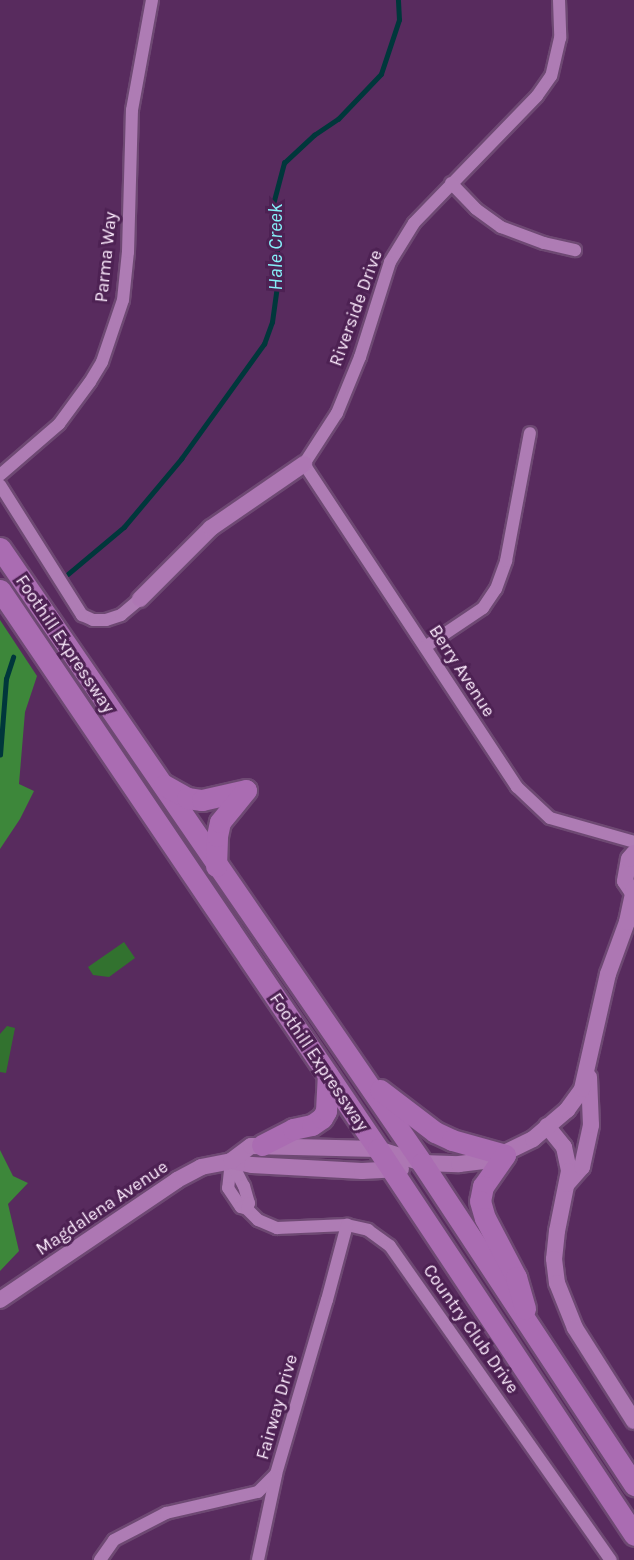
<!DOCTYPE html>
<html>
<head>
<meta charset="utf-8">
<style>
	body { margin:0 }
	#map { position:relative; width:634px; height:1560px; overflow:hidden; background:#582b5e; font-family:Karla,sans-serif }
	div>[style] { position:absolute }
	.green>* { inset:0; background:#32722f }
	.forest>* { inset:0; background:#3d873a }
	.stream>* { height:4.5px; margin:-2.25px; padding:0 2.25px; transform-origin:2.25px; border-radius:2.25px; background:#00373b }
	.roads { filter:drop-shadow(2px 0 #6e4973) drop-shadow(-2px 0 #6e4973) drop-shadow(0 2px #6e4973) drop-shadow(0 -2px #6e4973) }
	.street>* { height:12px; margin:-6px; padding:0 6px; transform-origin:6px; border-radius:6px; background:#ae7cb4 }
	.secondary>* { height:16px; margin:-8px; padding:0 8px; transform-origin:8px; border-radius:8px; background:#ad77b3 }
	.highway>* { height:21px; margin:-10.5px; padding:0 10.5px; transform-origin:10.5px; border-radius:10.5px; background:#aa6cb2 }
	span { translate:-50% -50%; white-space:nowrap; text-align:center; line-height:1.15; -webkit-text-stroke:6px #4d2153; paint-order:stroke }
	.street-label { font-size:18px; color:#fcebfd }
	.water-label { font-size:20px; color:#86eff8; font-style:italic }
</style>
</head>
<body>
<div id="map">
	<div class="green">
		<i style="clip-path:polygon(124px 942px,135px 958px,109px 977px,93px 975px,88px 967px)"></i>
		<i style="clip-path:polygon(7px 1026px,15px 1028px,6px 1073px,0 1072px,0 1034px)"></i>
	</div>
	<div class="forest">
		<i style="clip-path:polygon(0 620px,37px 676px,25px 712px,19px 784px,34px 791px,20px 819px,0 849px)"></i>
		<i style="clip-path:polygon(0 1150px,13px 1176px,28px 1183px,8px 1204px,19px 1251px,0 1271px)"></i>
	</div>
	<div class="stream">
		<i style="left:68px;top:574px;width:73px;rotate:-40deg"></i>
		<i style="left:124px;top:527px;width:89px;rotate:-50deg"></i>
		<i style="left:181px;top:459px;width:142px;rotate:-54.2deg"></i>
		<i style="left:264px;top:344px;width:23px;rotate:-70deg"></i>
		<i style="left:272px;top:322px;width:43px;rotate:-82.1deg"></i>
		<i style="left:278px;top:279px;width:34px;rotate:-92deg"></i>
		<i style="left:277px;top:245px;width:37px;rotate:-98deg"></i>
		<i style="left:272px;top:208px;width:47px;rotate:-75.1deg"></i>
		<i style="left:284px;top:163px;width:41px;rotate:-43deg"></i>
		<i style="left:314px;top:135px;width:29px;rotate:-34deg"></i>
		<i style="left:338px;top:119px;width:62px;rotate:-46.3deg"></i>
		<i style="left:381px;top:74px;width:57px;rotate:-71.6deg"></i>
		<i style="left:399px;top:20px;width:20px;rotate:-93deg"></i>
		<i style="left:0;top:755px;width:76px;rotate:-85.5deg"></i>
		<i style="left:6px;top:679px;width:23px;rotate:-72deg"></i>
	</div>
	<div class="roads">
		<div class="street">
			<i style="left:559px;top:0;width:38px;rotate:88deg"></i>
			<i style="left:560px;top:38px;width:39px;rotate:103deg"></i>
			<i style="left:551px;top:76px;width:24px;rotate:125deg"></i>
			<i style="left:537px;top:96px;width:177px;rotate:134.1deg"></i>
			<i style="left:414px;top:223px;width:46px;rotate:121.6deg"></i>
			<i style="left:390px;top:262px;width:100px;rotate:107.5deg"></i>
			<i style="left:360px;top:357px;width:61px;rotate:112.3deg"></i>
			<i style="left:337px;top:413px;width:61px;rotate:122.9deg"></i>
			<i style="left:304px;top:464px;width:387px;rotate:56.6deg"></i>
			<i style="left:517px;top:787px;width:45px;rotate:43.2deg"></i>
			<i style="left:550px;top:818px;width:87px;rotate:15.9deg"></i>
			<i style="left:451px;top:183px;width:36px;rotate:46deg"></i>
			<i style="left:476px;top:209px;width:31px;rotate:36deg"></i>
			<i style="left:501px;top:227px;width:46px;rotate:20.4deg"></i>
			<i style="left:544px;top:243px;width:32px;rotate:13deg"></i>
			<i style="left:0;top:475px;width:78px;rotate:-40.8deg"></i>
			<i style="left:59px;top:424px;width:52px;rotate:-53.6deg"></i>
			<i style="left:90px;top:382px;width:23px;rotate:-59deg"></i>
			<i style="left:102px;top:362px;width:65px;rotate:-71.3deg"></i>
			<i style="left:123px;top:300px;width:48px;rotate:-84.1deg"></i>
			<i style="left:128px;top:252px;width:142px;rotate:-88.4deg"></i>
			<i style="left:132px;top:110px;width:112px;rotate:-79.7deg"></i>
			<i style="left:0;top:485px;width:154px;rotate:57.8deg"></i>
			<i style="left:82px;top:615px;width:12px;rotate:24deg"></i>
			<i style="left:93px;top:620px;width:13px"></i>
			<i style="left:106px;top:620px;width:16px;rotate:-18deg"></i>
			<i style="left:121px;top:615px;width:25px;rotate:-40deg"></i>
			<i style="left:425px;top:647px;width:70px;rotate:-33.9deg"></i>
			<i style="left:483px;top:608px;width:23px;rotate:-56deg"></i>
			<i style="left:496px;top:589px;width:30px;rotate:-70deg"></i>
			<i style="left:506px;top:561px;width:130px;rotate:-79.4deg"></i>
			<i style="left:231px;top:1161px;width:27px;rotate:96deg"></i>
			<i style="left:228px;top:1188px;width:23px;rotate:56deg"></i>
			<i style="left:241px;top:1207px;width:6px;rotate:18deg"></i>
			<i style="left:247px;top:1209px;width:16px;rotate:45deg"></i>
			<i style="left:258px;top:1220px;width:21px;rotate:23deg"></i>
			<i style="left:277px;top:1228px;width:70px;rotate:-2.5deg"></i>
			<i style="left:347px;top:1225px;width:22px;rotate:13deg"></i>
			<i style="left:368px;top:1230px;width:27px;rotate:36deg"></i>
			<i style="left:390px;top:1246px;width:384px;rotate:54.9deg"></i>
			<i style="left:231px;top:1161px;width:28px;rotate:63deg"></i>
			<i style="left:244px;top:1186px;width:18px;rotate:74deg"></i>
			<i style="left:249px;top:1203px;width:6px;rotate:108deg"></i>
			<i style="left:100px;top:1560px;width:24px;rotate:-55deg"></i>
			<i style="left:114px;top:1540px;width:59px;rotate:-27.4deg"></i>
			<i style="left:166px;top:1513px;width:94px;rotate:-12.9deg"></i>
			<i style="left:258px;top:1492px;width:25px;rotate:-45deg"></i>
			<i style="left:276px;top:1474px;width:181px;rotate:-73.7deg"></i>
			<i style="left:327px;top:1300px;width:78px;rotate:-75.1deg"></i>
			<i style="left:258px;top:1560px;width:87px;rotate:-78deg"></i>
		</div>
		<div class="secondary">
			<i style="left:140px;top:599px;width:100px;rotate:-45deg"></i>
			<i style="left:211px;top:528px;width:113px;rotate:-34.5deg"></i>
			<i style="left:633px;top:893px;width:14px;rotate:-124deg"></i>
			<i style="left:625px;top:881px;width:22px;rotate:-80deg"></i>
			<i style="left:629px;top:859px;width:8px;rotate:-50deg"></i>
			<i style="left:547px;top:1126px;width:27px;rotate:51deg"></i>
			<i style="left:564px;top:1147px;width:25px;rotate:78deg"></i>
			<i style="left:569px;top:1171px;width:61px;rotate:101.3deg"></i>
			<i style="left:557px;top:1231px;width:28px;rotate:96deg"></i>
			<i style="left:554px;top:1259px;width:24px;rotate:83deg"></i>
			<i style="left:557px;top:1283px;width:48px;rotate:68.2deg"></i>
			<i style="left:575px;top:1328px;width:110px;rotate:57.6deg"></i>
			<i style="left:231px;top:1161px;width:21px;rotate:11deg"></i>
			<i style="left:252px;top:1165px;width:110px;rotate:3.1deg"></i>
			<i style="left:362px;top:1171px;width:39px;rotate:-3deg"></i>
			<i style="left:567px;top:1184px;width:23px;rotate:-49deg"></i>
			<i style="left:582px;top:1167px;width:43px;rotate:-77.9deg"></i>
			<i style="left:591px;top:1125px;width:48px;rotate:-92.4deg"></i>
			<i style="left:0;top:1300px;width:214px;rotate:-34.1deg"></i>
			<i style="left:177px;top:1180px;width:27px;rotate:-28deg"></i>
			<i style="left:201px;top:1167px;width:31px;rotate:-11deg"></i>
			<i style="left:231px;top:1161px;width:25px;rotate:-37deg"></i>
			<i style="left:251px;top:1146px;width:127px;rotate:1.4deg"></i>
			<i style="left:378px;top:1149px;width:46px;rotate:17.7deg"></i>
			<i style="left:422px;top:1163px;width:37px;rotate:2deg"></i>
			<i style="left:459px;top:1164px;width:31px;rotate:-7deg"></i>
			<i style="left:490px;top:1160px;width:48px;rotate:-26deg"></i>
			<i style="left:533px;top:1139px;width:45px;rotate:-40.5deg"></i>
			<i style="left:567px;top:1110px;width:26px;rotate:-54deg"></i>
			<i style="left:582px;top:1089px;width:118px;rotate:-77.3deg"></i>
			<i style="left:608px;top:974px;width:55px;rotate:-69.9deg"></i>
			<i style="left:627px;top:922px;width:34px;rotate:-78deg"></i>
		</div>
		<div class="highway">
			<i style="left:0;top:548px;width:746px;rotate:55.54deg"></i>
			<i style="left:422px;top:1163px;width:386px;rotate:56.6deg"></i>
			<i style="left:0;top:590px;width:675px;rotate:55.93deg"></i>
			<i style="left:378px;top:1149px;width:463px;rotate:56.4deg"></i>
			<i style="left:164px;top:785px;width:26px;rotate:29deg"></i>
			<i style="left:187px;top:798px;width:15px;rotate:8deg"></i>
			<i style="left:202px;top:800px;width:45px;rotate:-12.8deg"></i>
			<i style="left:216px;top:866px;width:30px;rotate:-88deg"></i>
			<i style="left:217px;top:836px;width:14px;rotate:-78deg"></i>
			<i style="left:220px;top:822px;width:41px;rotate:-50.9deg"></i>
			<i style="left:380px;top:1090px;width:69px;rotate:37.4deg"></i>
			<i style="left:435px;top:1132px;width:19px;rotate:25deg"></i>
			<i style="left:452px;top:1140px;width:55px;rotate:15.8deg"></i>
			<i style="left:505px;top:1155px;width:38px;rotate:125deg"></i>
			<i style="left:483px;top:1186px;width:15px;rotate:101deg"></i>
			<i style="left:480px;top:1201px;width:18px;rotate:74deg"></i>
			<i style="left:485px;top:1218px;width:67px;rotate:62.3deg"></i>
			<i style="left:516px;top:1277px;width:33px;rotate:74deg"></i>
			<i style="left:262px;top:1145px;width:35px;rotate:-27deg"></i>
			<i style="left:293px;top:1129px;width:19px;rotate:-12deg"></i>
			<i style="left:312px;top:1125px;width:12px;rotate:-35deg"></i>
			<i style="left:322px;top:1118px;width:8px;rotate:-60deg"></i>
			<i style="left:326px;top:1111px;width:36px;rotate:-87deg"></i>
		</div>
	</div>
	<div class="street-label">
		<span style="left:106px;top:257px;rotate:-84deg">Parma Way</span>
		<span style="left:356px;top:308px;rotate:-70deg">Riverside Drive</span>
		<span style="left:65px;top:644px;rotate:56deg">Foothill Expressway</span>
		<span style="left:462px;top:671px;rotate:57deg">Berry Avenue</span>
		<span style="left:319px;top:1062px;rotate:56deg">Foothill Expressway</span>
		<span style="left:102px;top:1208px;rotate:-34deg">Magdalena Avenue</span>
		<span style="left:471px;top:1329px;rotate:55deg">Country Club Drive</span>
		<span style="left:277px;top:1407px;rotate:-74deg">Fairway Drive</span>
	</div>
	<div class="water-label">
		<span style="left:275px;top:247px;rotate:-90deg">Hale Creek</span>
	</div>
</div>
</body>
</html>
